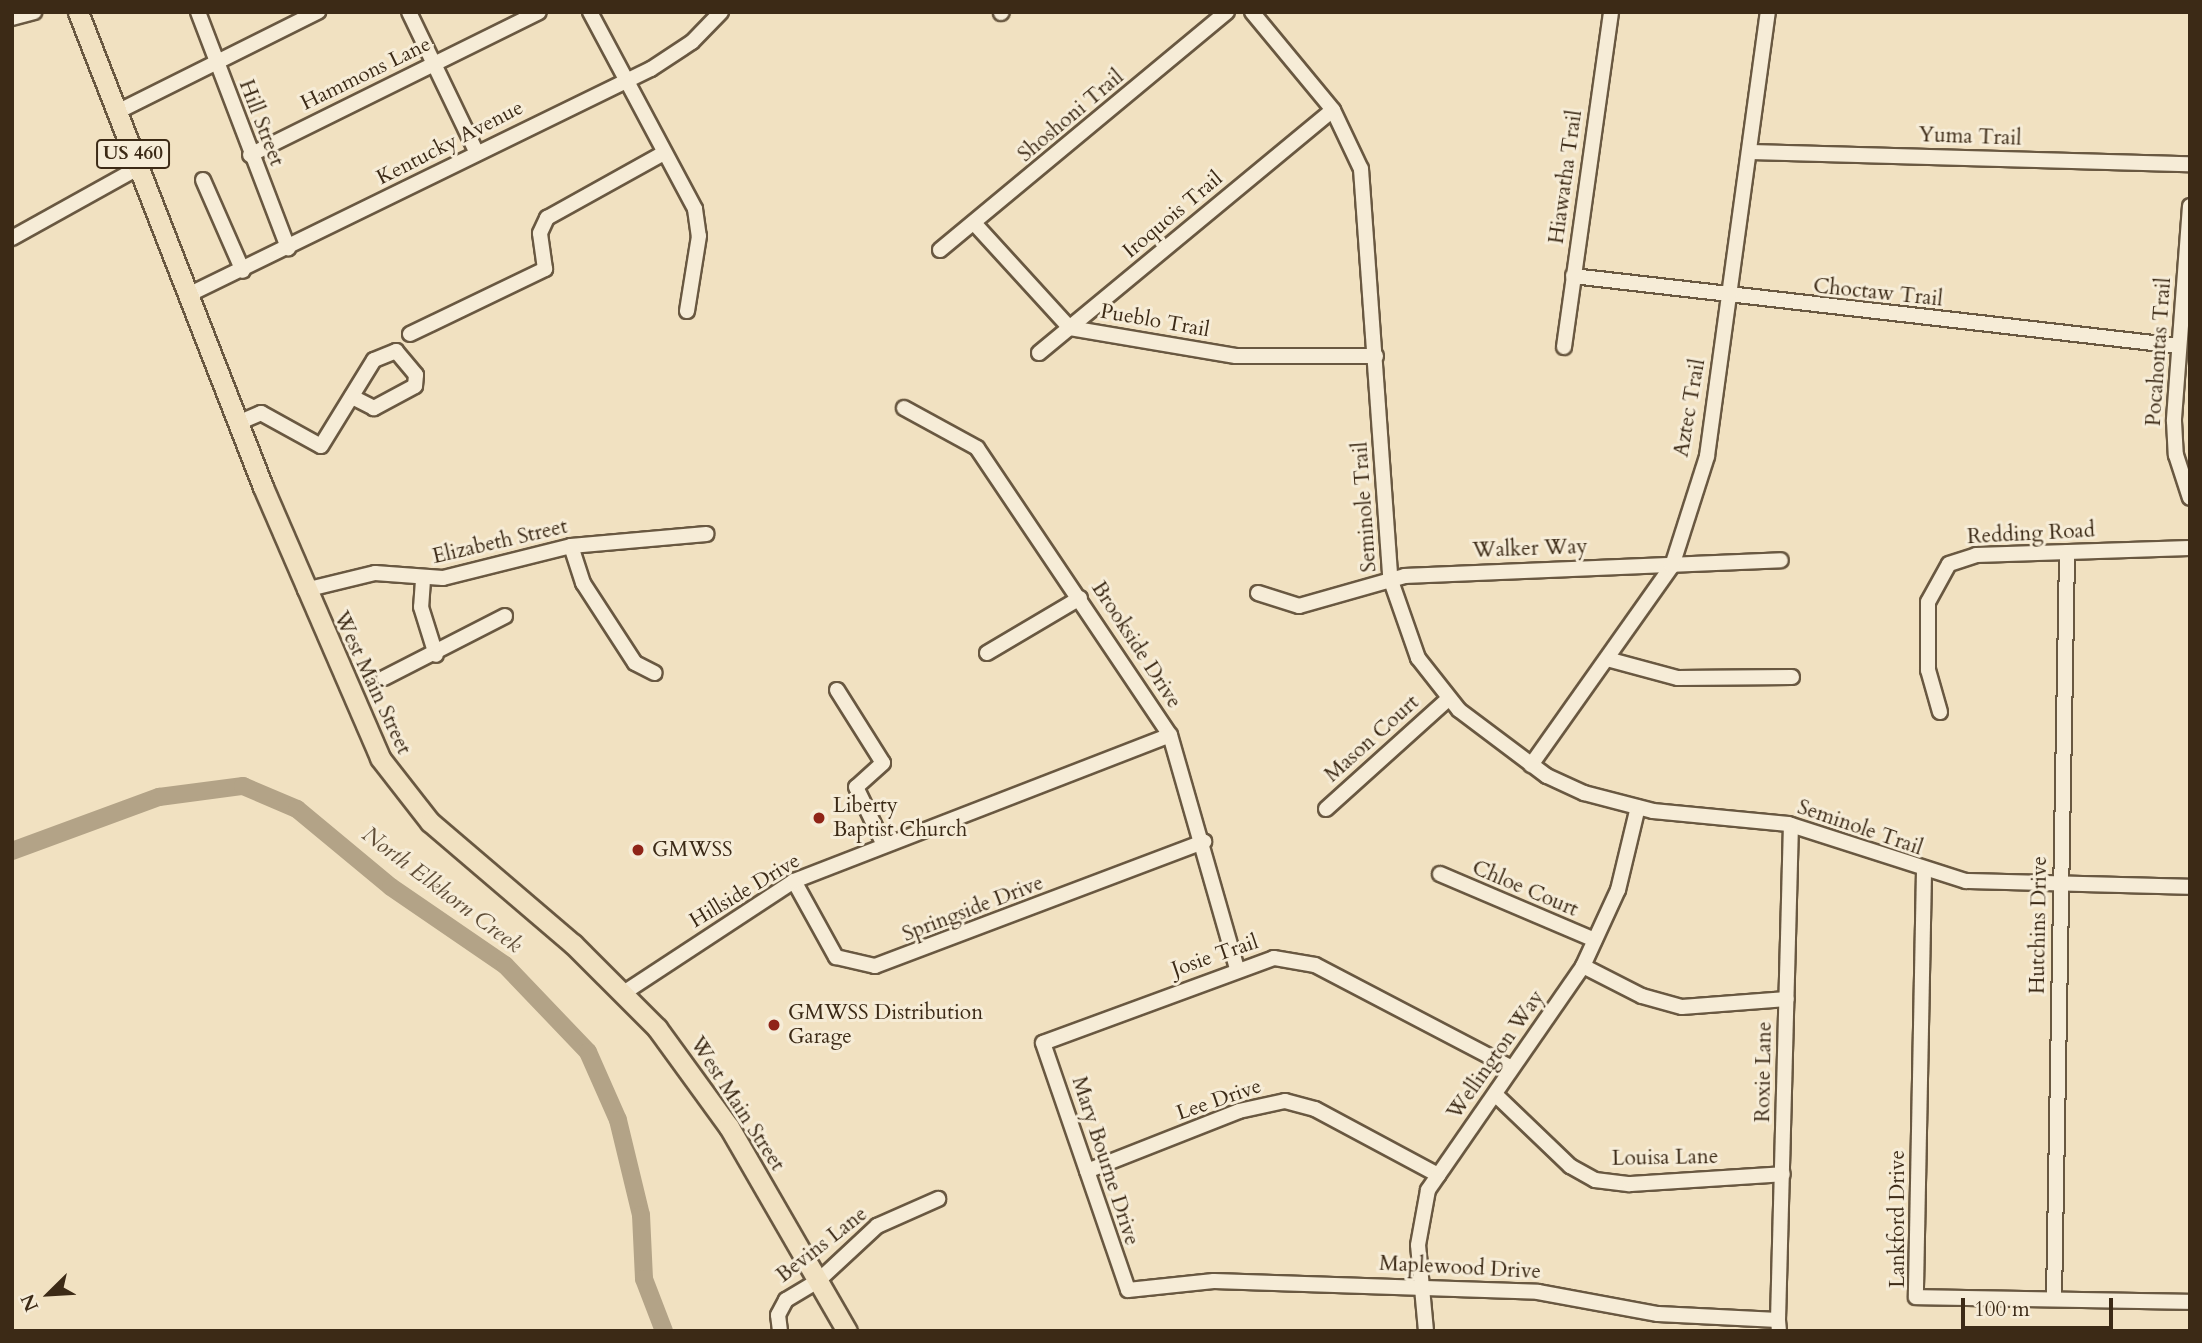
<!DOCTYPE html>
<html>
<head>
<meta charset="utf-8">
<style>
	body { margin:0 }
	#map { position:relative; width:2202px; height:1343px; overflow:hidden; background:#f1e1c1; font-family:Cardo,serif }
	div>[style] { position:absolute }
	.river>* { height:18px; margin:-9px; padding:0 9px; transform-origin:9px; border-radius:9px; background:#b3a387 }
	.roads { filter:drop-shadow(2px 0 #695841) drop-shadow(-2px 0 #695841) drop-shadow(0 2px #695841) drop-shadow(0 -2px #695841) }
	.minor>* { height:14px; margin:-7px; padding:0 7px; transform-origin:7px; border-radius:7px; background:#f6ecd7 }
	.major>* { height:19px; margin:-9.5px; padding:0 9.5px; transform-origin:9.5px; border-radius:9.5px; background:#f1e1c1 }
	.dots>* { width:19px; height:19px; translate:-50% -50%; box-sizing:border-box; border:4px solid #f6ecd7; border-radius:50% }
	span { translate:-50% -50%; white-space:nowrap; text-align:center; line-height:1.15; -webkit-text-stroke:6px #f6ecd7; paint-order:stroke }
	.shield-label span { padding:2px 5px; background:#f6ecd7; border:2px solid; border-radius:5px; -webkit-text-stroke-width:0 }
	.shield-label { font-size:19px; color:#3c2a16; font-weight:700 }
	.street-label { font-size:21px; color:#3c2a16 }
	.poi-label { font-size:21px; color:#3c2a16 }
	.left { translate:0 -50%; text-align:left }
	.water-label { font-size:23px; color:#604e38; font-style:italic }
	.frame { position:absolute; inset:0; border:14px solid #3c2a16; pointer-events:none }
	.north { position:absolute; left:14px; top:1259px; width:70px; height:70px; -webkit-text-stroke:5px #f6ecd7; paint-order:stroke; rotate:246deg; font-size:19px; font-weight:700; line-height:28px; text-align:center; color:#3c2a16 }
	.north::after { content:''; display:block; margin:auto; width:24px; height:32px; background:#3c2a16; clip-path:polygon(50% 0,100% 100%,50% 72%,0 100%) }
	.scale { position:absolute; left:1961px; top:1298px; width:152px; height:32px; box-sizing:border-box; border:4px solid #3c2a16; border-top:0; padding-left:9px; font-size:21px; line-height:24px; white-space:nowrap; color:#3c2a16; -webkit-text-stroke:5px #f6ecd7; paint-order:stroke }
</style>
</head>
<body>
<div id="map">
	<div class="river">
		<i style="left:12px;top:851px;width:157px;rotate:-20.2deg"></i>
		<i style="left:159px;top:797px;width:85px;rotate:-7.5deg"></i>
		<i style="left:243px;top:786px;width:59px;rotate:23.1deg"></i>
		<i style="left:297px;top:809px;width:122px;rotate:39.7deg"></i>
		<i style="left:391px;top:887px;width:138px;rotate:34.4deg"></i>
		<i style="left:505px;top:965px;width:120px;rotate:46.3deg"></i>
		<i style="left:588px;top:1052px;width:74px;rotate:66.2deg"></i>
		<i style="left:618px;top:1120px;width:98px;rotate:76.4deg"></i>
		<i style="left:641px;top:1215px;width:64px;rotate:87.3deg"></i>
		<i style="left:644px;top:1279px;width:56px;rotate:69deg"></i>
	</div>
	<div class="roads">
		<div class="minor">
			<i style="left:198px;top:12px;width:253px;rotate:69.1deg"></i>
			<i style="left:409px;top:12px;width:157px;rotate:64.3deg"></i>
			<i style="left:590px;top:12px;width:223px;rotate:61.9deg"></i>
			<i style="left:695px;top:209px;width:27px;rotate:82deg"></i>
			<i style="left:699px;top:236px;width:76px;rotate:99.1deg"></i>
			<i style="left:1252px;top:12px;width:127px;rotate:50.4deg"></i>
			<i style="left:1333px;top:110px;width:65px;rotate:64.6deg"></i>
			<i style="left:1361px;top:169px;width:410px;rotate:85.9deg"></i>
			<i style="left:1390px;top:578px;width:85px;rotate:70.7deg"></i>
			<i style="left:1418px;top:658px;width:66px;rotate:51.7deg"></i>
			<i style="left:1459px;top:710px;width:110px;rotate:36.9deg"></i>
			<i style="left:1547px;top:776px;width:41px;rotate:24.7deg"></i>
			<i style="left:1584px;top:793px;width:71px;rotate:14.6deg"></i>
			<i style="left:1653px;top:811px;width:136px;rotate:5.5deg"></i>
			<i style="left:1788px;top:824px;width:187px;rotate:17.8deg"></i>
			<i style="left:1966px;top:881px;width:224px;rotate:1.5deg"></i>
			<i style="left:1001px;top:13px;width:1px;rotate:-45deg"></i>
			<i style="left:12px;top:18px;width:23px;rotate:-15deg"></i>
			<i style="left:117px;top:112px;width:225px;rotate:-26.5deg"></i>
			<i style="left:1749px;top:152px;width:441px;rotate:1.6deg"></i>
			<i style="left:250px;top:155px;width:322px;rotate:-26.3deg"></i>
			<i style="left:203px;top:180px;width:99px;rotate:66.3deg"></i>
			<i style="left:2190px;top:206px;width:216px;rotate:94.3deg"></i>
			<i style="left:2174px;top:421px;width:34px;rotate:87deg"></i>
			<i style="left:2176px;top:455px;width:45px;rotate:72deg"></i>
			<i style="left:974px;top:223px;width:142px;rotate:47.6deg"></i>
			<i style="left:1070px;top:328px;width:168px;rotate:9.6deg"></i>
			<i style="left:1236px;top:356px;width:140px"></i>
			<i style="left:12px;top:238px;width:144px;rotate:-29.1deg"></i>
			<i style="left:940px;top:250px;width:373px;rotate:-39.7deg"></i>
			<i style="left:1573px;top:276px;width:610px;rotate:6.59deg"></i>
			<i style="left:188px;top:295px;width:515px;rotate:-26.02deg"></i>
			<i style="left:651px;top:69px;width:49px;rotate:-33.4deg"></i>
			<i style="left:692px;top:42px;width:42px;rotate:-46deg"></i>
			<i style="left:410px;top:334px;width:150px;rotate:-25.7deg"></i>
			<i style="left:545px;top:269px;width:36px;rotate:-98deg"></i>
			<i style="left:540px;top:233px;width:17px;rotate:-65deg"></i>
			<i style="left:547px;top:218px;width:134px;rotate:-29.1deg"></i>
			<i style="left:1564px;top:347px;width:338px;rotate:-82deg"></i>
			<i style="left:1039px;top:353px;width:381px;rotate:-39.6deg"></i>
			<i style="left:904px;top:408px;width:83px;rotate:28.7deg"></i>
			<i style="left:977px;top:448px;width:346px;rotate:56.1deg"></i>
			<i style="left:1170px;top:735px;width:242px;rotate:74deg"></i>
			<i style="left:240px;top:422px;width:23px;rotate:-23deg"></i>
			<i style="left:261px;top:413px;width:68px;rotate:28.8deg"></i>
			<i style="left:321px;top:446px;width:101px;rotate:-58.4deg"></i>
			<i style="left:374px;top:360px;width:24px;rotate:-22deg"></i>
			<i style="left:396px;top:351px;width:31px;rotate:50deg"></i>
			<i style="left:416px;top:375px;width:11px;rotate:95deg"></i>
			<i style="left:415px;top:386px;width:47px;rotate:151.8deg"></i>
			<i style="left:374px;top:408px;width:25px;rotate:-153deg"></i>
			<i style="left:571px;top:546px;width:39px;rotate:72deg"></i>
			<i style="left:583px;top:583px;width:95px;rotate:57deg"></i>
			<i style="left:635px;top:663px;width:22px;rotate:27deg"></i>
			<i style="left:423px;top:580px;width:27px;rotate:94deg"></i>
			<i style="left:421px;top:607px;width:50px;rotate:72.6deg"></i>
			<i style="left:305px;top:590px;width:72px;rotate:-13.7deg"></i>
			<i style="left:375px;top:573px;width:68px;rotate:4.2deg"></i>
			<i style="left:443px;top:578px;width:132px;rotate:-14deg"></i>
			<i style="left:571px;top:546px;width:136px;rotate:-5.1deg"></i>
			<i style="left:1258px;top:593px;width:43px;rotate:17.6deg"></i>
			<i style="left:1299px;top:606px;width:110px;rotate:-15.8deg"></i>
			<i style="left:1405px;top:576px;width:376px;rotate:-2.4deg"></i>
			<i style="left:987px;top:653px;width:108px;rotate:-30.6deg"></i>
			<i style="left:1607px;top:659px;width:73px;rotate:15deg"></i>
			<i style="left:1678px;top:678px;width:114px;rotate:-0.5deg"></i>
			<i style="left:384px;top:678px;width:136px;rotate:-27.1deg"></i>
			<i style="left:837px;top:690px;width:86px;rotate:57.8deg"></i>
			<i style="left:883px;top:763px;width:36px;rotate:138deg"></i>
			<i style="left:856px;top:787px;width:64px;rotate:64.2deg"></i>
			<i style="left:1940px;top:712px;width:44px;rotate:-105.9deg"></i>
			<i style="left:1928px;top:670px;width:68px;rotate:-90deg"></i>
			<i style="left:1928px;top:602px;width:43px;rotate:-61.1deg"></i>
			<i style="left:1949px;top:564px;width:28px;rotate:-18deg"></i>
			<i style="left:1976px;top:555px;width:214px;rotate:-1.9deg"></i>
			<i style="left:1531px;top:765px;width:244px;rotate:-54.7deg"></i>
			<i style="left:1672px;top:566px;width:115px;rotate:-72.3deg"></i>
			<i style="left:1707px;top:456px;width:448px;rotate:-82.2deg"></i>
			<i style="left:1326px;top:809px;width:164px;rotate:-42deg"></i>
			<i style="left:1924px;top:871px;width:426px;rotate:91.1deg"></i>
			<i style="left:1916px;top:1297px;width:274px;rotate:1deg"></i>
			<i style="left:1440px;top:874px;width:168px;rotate:23.1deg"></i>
			<i style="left:794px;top:881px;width:87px;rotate:61.1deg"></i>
			<i style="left:836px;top:957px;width:40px;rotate:13deg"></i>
			<i style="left:875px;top:966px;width:352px;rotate:-20.7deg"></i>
			<i style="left:1583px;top:966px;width:66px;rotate:27deg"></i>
			<i style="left:1642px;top:996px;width:41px;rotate:15.4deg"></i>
			<i style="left:1682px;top:1007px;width:105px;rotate:-4.4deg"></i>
			<i style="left:625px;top:992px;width:202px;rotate:-33.3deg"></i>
			<i style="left:794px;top:881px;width:403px;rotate:-21.2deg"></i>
			<i style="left:1510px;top:1067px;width:220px;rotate:-152.4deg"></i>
			<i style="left:1315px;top:965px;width:42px;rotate:-170.3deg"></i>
			<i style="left:1274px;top:958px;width:246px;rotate:159.8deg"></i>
			<i style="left:1043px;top:1043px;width:261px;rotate:71deg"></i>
			<i style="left:1128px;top:1290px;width:86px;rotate:-6deg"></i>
			<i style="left:1214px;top:1281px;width:324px;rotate:1.9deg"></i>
			<i style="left:1538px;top:1292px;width:122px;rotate:10.4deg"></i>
			<i style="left:1658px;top:1314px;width:120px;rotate:2.9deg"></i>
			<i style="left:1778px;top:1320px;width:11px;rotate:85deg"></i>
			<i style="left:1496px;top:1095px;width:103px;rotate:43.8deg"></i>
			<i style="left:1570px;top:1166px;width:29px;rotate:29deg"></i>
			<i style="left:1595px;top:1180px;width:35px;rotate:7deg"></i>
			<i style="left:1630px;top:1184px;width:153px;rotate:-3.7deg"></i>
			<i style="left:1087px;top:1171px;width:163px;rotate:-21.5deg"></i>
			<i style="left:1239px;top:1111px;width:47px;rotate:-12.3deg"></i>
			<i style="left:1285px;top:1101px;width:31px;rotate:15deg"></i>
			<i style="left:1315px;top:1109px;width:140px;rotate:28.2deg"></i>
			<i style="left:2054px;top:1299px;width:747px;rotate:-89deg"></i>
			<i style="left:1778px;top:1320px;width:495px;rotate:-88.5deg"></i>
			<i style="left:780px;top:1331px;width:16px;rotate:-97deg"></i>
			<i style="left:778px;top:1315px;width:17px;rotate:-62deg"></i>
			<i style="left:786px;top:1300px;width:37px;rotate:-31deg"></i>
			<i style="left:818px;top:1281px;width:81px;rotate:-43deg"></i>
			<i style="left:877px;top:1226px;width:67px;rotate:-23.9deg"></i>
			<i style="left:1426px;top:1331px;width:86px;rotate:-95.3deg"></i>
			<i style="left:1418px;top:1245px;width:56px;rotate:-79.7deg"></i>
			<i style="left:1428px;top:1190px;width:272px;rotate:-55.3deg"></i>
			<i style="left:1583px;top:966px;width:84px;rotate:-65.3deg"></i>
			<i style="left:1618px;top:890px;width:85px;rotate:-76.5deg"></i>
		</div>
		<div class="major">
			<i style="left:78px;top:12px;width:510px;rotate:68.72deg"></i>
			<i style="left:263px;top:487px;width:295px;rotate:66.6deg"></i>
			<i style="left:380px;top:758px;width:81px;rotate:52deg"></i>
			<i style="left:430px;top:822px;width:188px;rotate:40.5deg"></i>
			<i style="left:573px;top:944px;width:119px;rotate:45deg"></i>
			<i style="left:657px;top:1028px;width:122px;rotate:54deg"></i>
			<i style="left:729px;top:1127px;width:236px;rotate:60deg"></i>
		</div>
	</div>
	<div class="dots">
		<i style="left:819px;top:818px;background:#8f2418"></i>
		<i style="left:638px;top:850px;background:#8f2418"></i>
		<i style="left:774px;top:1025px;background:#8f2418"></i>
	</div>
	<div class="shield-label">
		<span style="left:133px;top:154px">US 460</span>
	</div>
	<div class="street-label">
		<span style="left:366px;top:74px;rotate:-26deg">Hammons Lane</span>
		<span style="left:1071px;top:116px;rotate:-40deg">Shoshoni Trail</span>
		<span style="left:261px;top:123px;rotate:69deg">Hill Street</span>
		<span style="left:1970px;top:137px;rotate:2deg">Yuma Trail</span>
		<span style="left:450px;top:143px;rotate:-27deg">Kentucky Avenue</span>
		<span style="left:1566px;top:177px;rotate:-82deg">Hiawatha Trail</span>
		<span style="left:1173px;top:215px;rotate:-40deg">Iroquois Trail</span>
		<span style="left:1878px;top:293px;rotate:6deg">Choctaw Trail</span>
		<span style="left:1155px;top:321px;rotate:10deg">Pueblo Trail</span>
		<span style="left:2159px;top:352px;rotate:-86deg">Pocahontas Trail</span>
		<span style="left:1690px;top:408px;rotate:-80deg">Aztec Trail</span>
		<span style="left:1365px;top:507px;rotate:-94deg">Seminole Trail</span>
		<span style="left:2031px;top:534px;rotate:-3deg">Redding Road</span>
		<span style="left:500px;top:542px;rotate:-13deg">Elizabeth Street</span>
		<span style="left:1530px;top:549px;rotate:-2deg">Walker Way</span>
		<span style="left:1136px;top:645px;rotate:57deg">Brookside Drive</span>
		<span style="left:372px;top:683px;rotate:65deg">West Main Street</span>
		<span style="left:1372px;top:739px;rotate:-42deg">Mason Court</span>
		<span style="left:1860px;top:828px;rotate:19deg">Seminole Trail</span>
		<span style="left:1525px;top:889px;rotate:23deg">Chloe Court</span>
		<span style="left:745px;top:891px;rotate:-31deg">Hillside Drive</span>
		<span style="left:973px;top:909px;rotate:-21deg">Springside Drive</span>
		<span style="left:2039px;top:925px;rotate:-89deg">Hutchins Drive</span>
		<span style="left:1215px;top:956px;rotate:-19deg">Josie Trail</span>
		<span style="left:1496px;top:1055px;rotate:-55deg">Wellington Way</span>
		<span style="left:1764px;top:1072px;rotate:-89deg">Roxie Lane</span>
		<span style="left:1219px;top:1100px;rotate:-19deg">Lee Drive</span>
		<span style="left:737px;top:1104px;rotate:57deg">West Main Street</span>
		<span style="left:1665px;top:1158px;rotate:-1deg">Louisa Lane</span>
		<span style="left:1105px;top:1161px;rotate:72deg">Mary Bourne Drive</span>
		<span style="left:1898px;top:1219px;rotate:-90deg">Lankford Drive</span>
		<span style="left:822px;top:1245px;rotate:-38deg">Bevins Lane</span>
		<span style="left:1460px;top:1268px;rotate:3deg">Maplewood Drive</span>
	</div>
	<div class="poi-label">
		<span class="left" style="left:833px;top:818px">Liberty<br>Baptist Church</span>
		<span class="left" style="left:652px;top:850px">GMWSS</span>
		<span class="left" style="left:788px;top:1025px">GMWSS Distribution<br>Garage</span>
	</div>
	<div class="water-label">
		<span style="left:442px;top:890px;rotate:37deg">North Elkhorn Creek</span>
	</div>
	<div class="frame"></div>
	<div class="north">N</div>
	<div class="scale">100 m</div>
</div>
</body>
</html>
